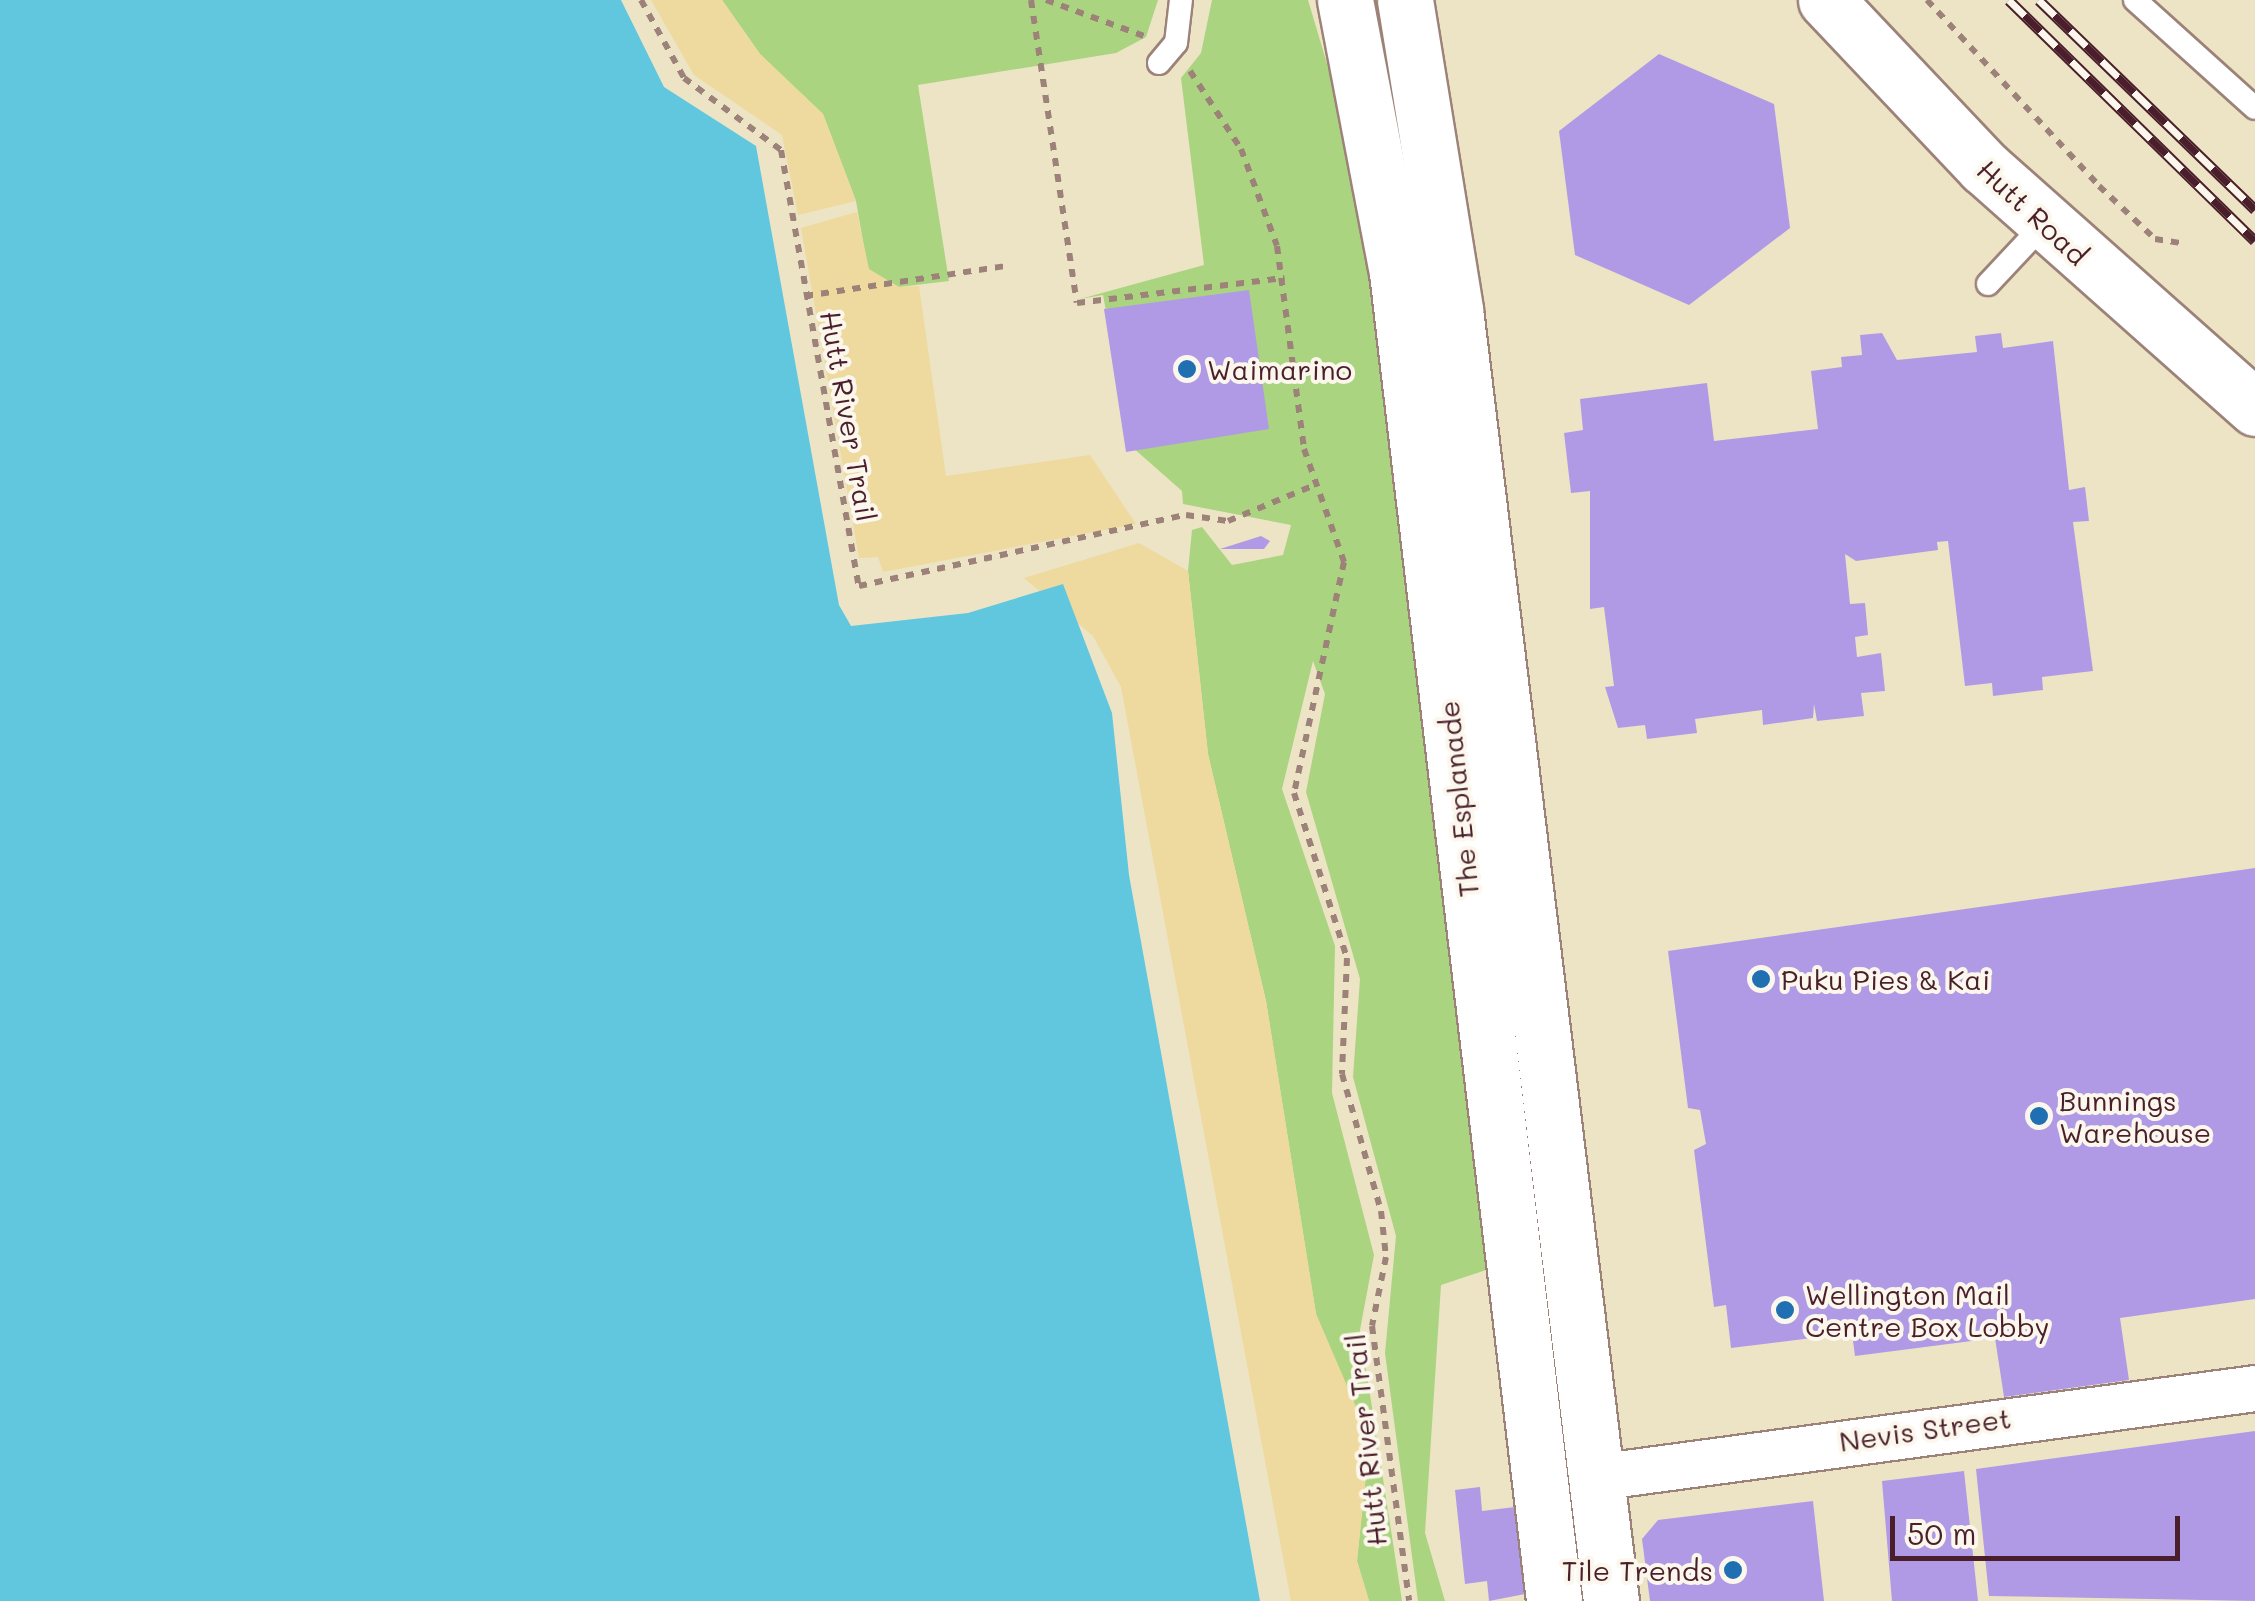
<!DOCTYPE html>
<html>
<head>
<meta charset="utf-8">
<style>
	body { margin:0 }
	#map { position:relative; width:2255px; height:1601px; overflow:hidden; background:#ede4c6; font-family:Mali,sans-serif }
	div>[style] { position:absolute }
	.green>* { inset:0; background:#aad480 }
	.sand>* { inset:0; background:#eeda9e }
	.water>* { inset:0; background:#61c7df }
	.building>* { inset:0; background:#b09ae5 }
	.path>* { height:6px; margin-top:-3px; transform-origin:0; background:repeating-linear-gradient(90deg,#9c8278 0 8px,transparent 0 16px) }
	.roads { filter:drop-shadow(2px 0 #9c8278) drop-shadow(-2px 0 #9c8278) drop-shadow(0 2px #9c8278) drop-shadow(0 -2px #9c8278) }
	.service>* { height:22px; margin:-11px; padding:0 11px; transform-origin:11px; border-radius:11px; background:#fff }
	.minor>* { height:45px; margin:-22.5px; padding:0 22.5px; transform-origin:22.5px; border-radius:22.5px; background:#fff }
	.secondary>* { height:55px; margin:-27.5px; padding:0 27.5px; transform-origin:27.5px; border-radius:27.5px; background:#fff }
	.primary>* { height:55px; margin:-27.5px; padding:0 27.5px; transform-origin:27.5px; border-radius:27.5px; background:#fff }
	.rail>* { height:11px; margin-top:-5.5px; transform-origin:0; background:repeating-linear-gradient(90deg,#fbf7ec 0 22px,#4a1f2b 0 44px); box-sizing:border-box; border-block:2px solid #4a1f2b }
	.dots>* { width:28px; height:28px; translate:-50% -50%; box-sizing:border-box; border:5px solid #fbf7ec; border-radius:50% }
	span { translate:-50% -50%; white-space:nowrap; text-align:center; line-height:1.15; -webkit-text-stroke:8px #fbf7ec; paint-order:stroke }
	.street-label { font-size:28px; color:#4a1f2b }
	.poi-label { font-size:28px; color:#4a1f2b }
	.left { translate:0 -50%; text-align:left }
	.right { translate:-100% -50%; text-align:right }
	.scale { position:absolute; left:1890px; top:1516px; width:290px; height:45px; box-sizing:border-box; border:5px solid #4a1f2b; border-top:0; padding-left:12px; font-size:30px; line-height:35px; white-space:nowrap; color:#4a1f2b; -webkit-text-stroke:8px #fbf7ec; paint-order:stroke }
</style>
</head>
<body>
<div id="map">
	<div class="green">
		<i style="clip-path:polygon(722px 0,1158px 0,1146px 37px,1116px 53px,918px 85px,949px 281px,899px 287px,868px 270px,856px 201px,823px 114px,760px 54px)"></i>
		<i style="clip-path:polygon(1212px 0,1308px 0,1365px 191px,1489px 1269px,1441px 1285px,1425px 1533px,1445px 1601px,1418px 1601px,1385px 1353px,1396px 1236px,1353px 1077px,1360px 979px,1306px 792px,1325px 694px,1313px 661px,1282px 789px,1335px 946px,1332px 1093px,1374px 1255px,1360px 1330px,1402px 1601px,1369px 1601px,1357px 1561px,1369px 1439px,1316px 1314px,1266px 1001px,1208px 754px,1188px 571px,1192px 530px,1202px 527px,1232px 565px,1283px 555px,1291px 525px,1183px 504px,1182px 491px,1131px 446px,1103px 295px,1080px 299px,1204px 265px,1181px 78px,1201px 53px)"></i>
	</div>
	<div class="sand">
		<i style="clip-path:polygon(651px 0,722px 0,760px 54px,823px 114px,856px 201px,798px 215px,782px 135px,694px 75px)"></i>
		<i style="clip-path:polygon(857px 212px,869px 269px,899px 287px,919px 286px,946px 476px,1090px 455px,1136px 524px,883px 572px,878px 557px,859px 558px,801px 228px)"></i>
		<i style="clip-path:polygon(1139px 543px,1188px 571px,1208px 754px,1266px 1001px,1316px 1314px,1370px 1439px,1357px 1561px,1369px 1601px,1291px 1601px,1121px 687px,1093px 636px,1024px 578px)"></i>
	</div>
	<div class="water">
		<i style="clip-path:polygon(0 0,621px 0,664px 87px,756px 146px,839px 605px,851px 626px,968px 613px,1063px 584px,1112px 713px,1129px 875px,1260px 1601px,0 1601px)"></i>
	</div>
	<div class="building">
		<i style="clip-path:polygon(1659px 54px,1774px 104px,1790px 228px,1689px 305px,1575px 255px,1559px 131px)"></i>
		<i style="clip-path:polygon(1249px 290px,1269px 429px,1126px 452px,1104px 309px)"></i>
		<i style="clip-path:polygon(1882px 333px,1897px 360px,1977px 352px,1975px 336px,2001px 333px,2003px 348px,2053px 341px,2069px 490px,2085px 487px,2089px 521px,2073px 522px,2093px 671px,2042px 677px,2043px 690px,1993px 696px,1992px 683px,1965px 686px,1948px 541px,1937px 542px,1938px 550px,1856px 561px,1845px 554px,1850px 604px,1865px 603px,1868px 635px,1855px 637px,1857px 657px,1881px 653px,1885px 691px,1861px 693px,1864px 716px,1817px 721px,1814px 704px,1813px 718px,1763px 725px,1762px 710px,1695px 719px,1697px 733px,1647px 739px,1645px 725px,1618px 728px,1605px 687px,1614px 686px,1604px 607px,1590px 609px,1590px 491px,1571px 493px,1564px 433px,1583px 430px,1580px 399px,1707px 383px,1714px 441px,1818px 429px,1811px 371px,1842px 367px,1841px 357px,1862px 355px,1860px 335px)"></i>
		<i style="clip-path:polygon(1261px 536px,1270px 541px,1264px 549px,1220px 549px)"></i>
		<i style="clip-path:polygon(2255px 868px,2255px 1299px,2120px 1318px,2129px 1380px,2004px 1397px,1995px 1338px,1855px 1356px,1852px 1333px,1731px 1348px,1726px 1305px,1714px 1307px,1694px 1150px,1706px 1144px,1700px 1110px,1688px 1108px,1668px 951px)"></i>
		<i style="clip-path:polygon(2255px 1431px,2255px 1601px,1989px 1596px,1976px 1469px)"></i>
		<i style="clip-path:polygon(1964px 1471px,1978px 1601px,1892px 1601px,1882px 1481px)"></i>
		<i style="clip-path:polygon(1480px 1487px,1482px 1511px,1515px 1507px,1525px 1594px,1489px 1601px,1487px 1581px,1465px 1584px,1455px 1490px)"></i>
		<i style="clip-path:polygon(1813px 1501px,1824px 1601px,1650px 1601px,1642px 1539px,1658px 1520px)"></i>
	</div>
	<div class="path">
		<i style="left:641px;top:0;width:89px;rotate:61.1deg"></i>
		<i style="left:684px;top:78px;width:121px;rotate:36.6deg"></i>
		<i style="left:781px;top:150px;width:443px;rotate:79.9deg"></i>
		<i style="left:859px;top:586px;width:335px;rotate:-12.3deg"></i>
		<i style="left:1186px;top:515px;width:42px;rotate:8.1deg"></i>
		<i style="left:1228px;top:521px;width:94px;rotate:-22.5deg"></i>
		<i style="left:1031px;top:0;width:306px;rotate:81.4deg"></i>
		<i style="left:1077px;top:303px;width:209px;rotate:-6.9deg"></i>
		<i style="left:1046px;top:0;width:104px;rotate:20.2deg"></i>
		<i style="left:1927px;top:0;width:253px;rotate:47.2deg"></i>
		<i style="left:2099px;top:186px;width:77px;rotate:43.4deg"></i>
		<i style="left:2155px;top:239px;width:25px;rotate:9deg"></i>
		<i style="left:1190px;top:71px;width:93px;rotate:56.8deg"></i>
		<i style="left:1241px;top:149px;width:103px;rotate:69.6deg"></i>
		<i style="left:1277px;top:246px;width:205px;rotate:82.4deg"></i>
		<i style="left:1304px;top:449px;width:120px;rotate:70.5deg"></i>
		<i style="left:1344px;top:562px;width:236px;rotate:102.2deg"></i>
		<i style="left:1294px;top:793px;width:173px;rotate:72.2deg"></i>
		<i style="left:1347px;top:958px;width:116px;rotate:92.5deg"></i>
		<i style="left:1342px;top:1074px;width:142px;rotate:74.1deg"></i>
		<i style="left:1381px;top:1211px;width:46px;rotate:83.8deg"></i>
		<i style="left:1386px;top:1257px;width:70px;rotate:101.5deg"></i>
		<i style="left:1372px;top:1326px;width:277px;rotate:82.3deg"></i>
		<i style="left:805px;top:296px;width:202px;rotate:-8.5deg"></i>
	</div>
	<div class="roads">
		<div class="service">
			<i style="left:2135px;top:0;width:161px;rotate:42deg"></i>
			<i style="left:1159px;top:63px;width:26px;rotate:-50deg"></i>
			<i style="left:1176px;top:43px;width:43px;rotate:-83.4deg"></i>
			<i style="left:1988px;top:284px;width:83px;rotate:-46.9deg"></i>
		</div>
		<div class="minor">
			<i style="left:1596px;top:1477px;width:665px;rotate:-7.69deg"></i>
		</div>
		<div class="secondary">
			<i style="left:1826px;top:0;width:230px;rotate:46.6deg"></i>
			<i style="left:1984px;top:167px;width:363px;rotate:41.6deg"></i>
		</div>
		<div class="primary">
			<i style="left:1345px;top:0;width:277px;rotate:79.2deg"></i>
			<i style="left:1397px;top:272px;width:1338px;rotate:83.26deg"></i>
			<i style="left:1405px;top:0;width:314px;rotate:80.8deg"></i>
			<i style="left:1455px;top:310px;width:1300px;rotate:83.11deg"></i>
		</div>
	</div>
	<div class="rail">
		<i style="left:2009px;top:0;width:344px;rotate:44.4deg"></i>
		<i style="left:2039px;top:0;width:301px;rotate:44.1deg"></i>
	</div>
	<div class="dots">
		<i style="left:1187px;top:369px;background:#1f6fb2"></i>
		<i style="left:1761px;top:979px;background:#1f6fb2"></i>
		<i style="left:2039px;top:1116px;background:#1f6fb2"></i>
		<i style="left:1785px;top:1310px;background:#1f6fb2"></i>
		<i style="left:1733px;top:1570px;background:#1f6fb2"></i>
	</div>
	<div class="street-label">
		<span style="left:2033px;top:212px;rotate:43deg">Hutt Road</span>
		<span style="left:849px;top:416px;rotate:80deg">Hutt River Trail</span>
		<span style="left:1458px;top:799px;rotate:-96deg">The Esplanade</span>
		<span style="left:1925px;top:1429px;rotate:-8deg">Nevis Street</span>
		<span style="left:1365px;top:1440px;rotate:-96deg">Hutt River Trail</span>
	</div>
	<div class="poi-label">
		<span class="left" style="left:1207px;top:369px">Waimarino</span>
		<span class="left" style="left:1781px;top:979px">Puku Pies &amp; Kai</span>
		<span class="left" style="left:2059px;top:1116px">Bunnings<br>Warehouse</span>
		<span class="left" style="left:1805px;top:1310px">Wellington Mail<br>Centre Box Lobby</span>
		<span class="right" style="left:1713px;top:1570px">Tile Trends</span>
	</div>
	<div class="scale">50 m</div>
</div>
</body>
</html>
